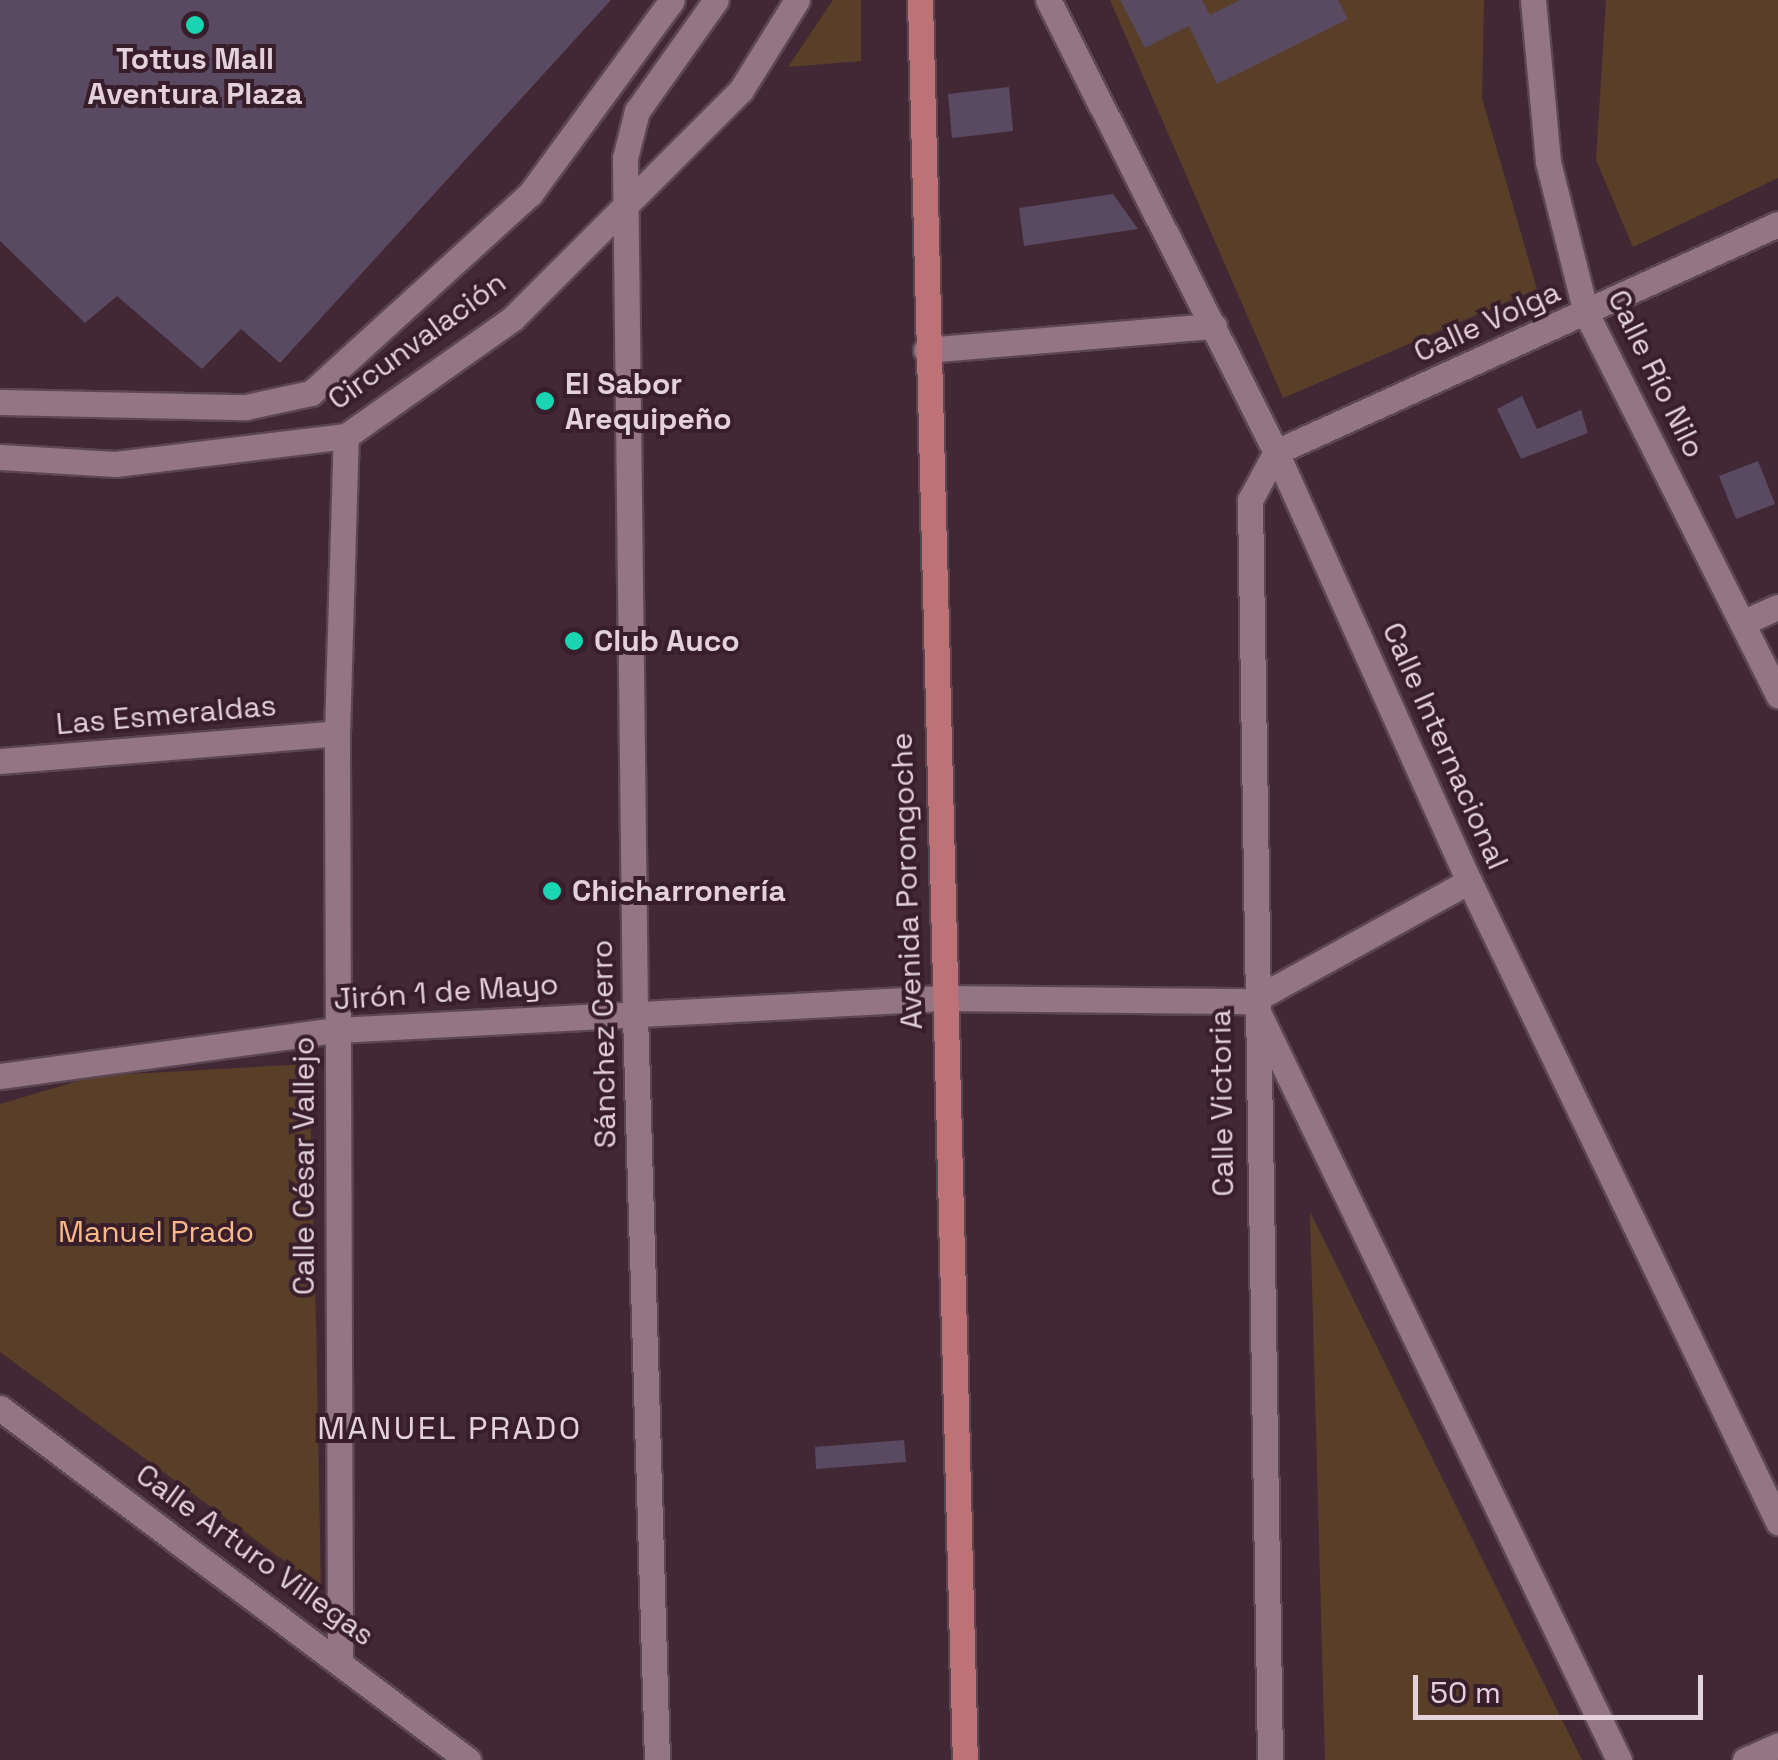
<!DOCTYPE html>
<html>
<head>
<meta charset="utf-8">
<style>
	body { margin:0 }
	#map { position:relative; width:1778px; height:1760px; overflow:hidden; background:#422835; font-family:"Space Grotesk",sans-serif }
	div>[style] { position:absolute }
	.green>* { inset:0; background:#593e28 }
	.building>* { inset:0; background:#594961 }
	.roads { filter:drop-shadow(2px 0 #5c4652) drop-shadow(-2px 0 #5c4652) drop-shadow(0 2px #5c4652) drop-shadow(0 -2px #5c4652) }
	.minor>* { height:25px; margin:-12.5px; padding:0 12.5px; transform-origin:12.5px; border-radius:12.5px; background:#947583 }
	.major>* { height:25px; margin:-12.5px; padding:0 12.5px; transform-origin:12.5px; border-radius:12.5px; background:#bd7376 }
	.dots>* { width:28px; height:28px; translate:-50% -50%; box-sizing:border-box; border:5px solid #381e2b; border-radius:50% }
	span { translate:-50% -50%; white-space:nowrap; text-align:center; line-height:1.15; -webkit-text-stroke:8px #381e2b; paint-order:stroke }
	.poi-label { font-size:30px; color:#e3d2d9; font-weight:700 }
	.left { translate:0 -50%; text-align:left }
	.street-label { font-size:30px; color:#e3d2d9 }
	.park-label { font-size:30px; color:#f8b887 }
	.neighbourhood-label { font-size:32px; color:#e3d2d9; letter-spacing:2.5px }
	.scale { position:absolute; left:1413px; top:1675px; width:290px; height:45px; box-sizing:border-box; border:5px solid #e3d2d9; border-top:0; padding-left:12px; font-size:30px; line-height:35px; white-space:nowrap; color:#e3d2d9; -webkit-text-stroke:8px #381e2b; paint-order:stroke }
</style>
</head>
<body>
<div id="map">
	<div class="green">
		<i style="clip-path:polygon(833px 0,861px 0,861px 61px,788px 67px)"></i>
		<i style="clip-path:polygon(1110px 0,1484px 0,1482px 98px,1537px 289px,1283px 398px)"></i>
		<i style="clip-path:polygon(1606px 0,1778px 0,1778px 178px,1633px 247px,1596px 160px)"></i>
		<i style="clip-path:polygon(309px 1064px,316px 1320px,321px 1588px,0 1352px,0 1104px,95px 1076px)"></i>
		<i style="clip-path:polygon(1310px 1212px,1582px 1760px,1325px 1760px)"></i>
	</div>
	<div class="building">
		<i style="clip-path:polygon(0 0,611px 0,280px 363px,241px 329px,202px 369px,117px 296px,85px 323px,0 241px)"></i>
		<i style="clip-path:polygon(1120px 0,1202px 0,1210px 15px,1240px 0,1338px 0,1348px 19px,1217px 84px,1189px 26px,1145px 48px)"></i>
		<i style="clip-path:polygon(1009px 87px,1013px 131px,952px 138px,948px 94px)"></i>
		<i style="clip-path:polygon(1113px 194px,1138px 229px,1024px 246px,1019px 208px)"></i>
		<i style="clip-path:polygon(1522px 396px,1537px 429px,1581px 410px,1588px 433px,1521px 459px,1497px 409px)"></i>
		<i style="clip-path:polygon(1758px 461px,1775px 504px,1736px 519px,1719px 476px)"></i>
		<i style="clip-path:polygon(904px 1440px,906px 1462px,816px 1469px,815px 1447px)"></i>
	</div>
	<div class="roads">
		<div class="minor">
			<i style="left:1048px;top:0;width:506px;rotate:63.23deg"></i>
			<i style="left:1276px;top:452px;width:470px;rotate:65.8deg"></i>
			<i style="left:1469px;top:881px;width:712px;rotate:64.26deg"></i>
			<i style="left:1533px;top:0;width:163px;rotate:84.7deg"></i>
			<i style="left:1548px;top:162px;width:156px;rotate:75.9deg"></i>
			<i style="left:1586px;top:313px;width:428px;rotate:63.3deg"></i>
			<i style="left:926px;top:350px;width:289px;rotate:-4.8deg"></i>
			<i style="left:0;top:402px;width:246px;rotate:1.2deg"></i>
			<i style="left:246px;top:407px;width:66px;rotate:-12.2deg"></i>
			<i style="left:311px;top:393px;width:296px;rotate:-42.3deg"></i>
			<i style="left:530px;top:194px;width:240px;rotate:-53.8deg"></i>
			<i style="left:0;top:457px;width:115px;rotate:3.5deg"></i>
			<i style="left:115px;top:464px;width:233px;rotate:-6.9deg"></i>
			<i style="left:346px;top:436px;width:204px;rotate:-35.2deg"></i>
			<i style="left:513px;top:318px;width:322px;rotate:-45deg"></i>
			<i style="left:741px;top:90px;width:106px;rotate:-58.1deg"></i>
			<i style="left:1744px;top:622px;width:37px;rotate:-24deg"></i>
			<i style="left:0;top:761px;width:338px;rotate:-4.7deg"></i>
			<i style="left:1256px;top:1008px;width:835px;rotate:64.23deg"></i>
			<i style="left:0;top:1076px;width:340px;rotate:-7.8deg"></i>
			<i style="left:337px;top:1030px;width:607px;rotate:-3.02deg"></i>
			<i style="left:943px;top:998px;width:309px;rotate:0.6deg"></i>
			<i style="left:1252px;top:1001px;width:248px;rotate:-28.9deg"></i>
			<i style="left:0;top:1408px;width:586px;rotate:36.95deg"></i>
			<i style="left:340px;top:1656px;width:923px;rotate:-90.19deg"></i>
			<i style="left:337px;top:733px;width:297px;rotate:-88.3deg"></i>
			<i style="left:657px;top:1760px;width:747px;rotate:-91.69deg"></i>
			<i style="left:635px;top:1013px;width:855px;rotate:-90.67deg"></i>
			<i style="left:625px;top:158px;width:49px;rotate:-75.7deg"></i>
			<i style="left:637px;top:111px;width:136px;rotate:-54.6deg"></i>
			<i style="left:1270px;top:1760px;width:1260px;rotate:-90.91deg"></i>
			<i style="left:1250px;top:500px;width:55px;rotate:-61.6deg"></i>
			<i style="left:1276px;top:452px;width:551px;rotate:-24.43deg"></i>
			<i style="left:1745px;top:1760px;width:36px;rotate:-24deg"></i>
		</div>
		<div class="major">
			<i style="left:920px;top:0;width:1761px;rotate:88.54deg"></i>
		</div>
	</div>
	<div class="dots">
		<i style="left:195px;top:25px;background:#19d5b2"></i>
		<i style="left:545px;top:401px;background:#19d5b2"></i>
		<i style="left:574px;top:641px;background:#19d5b2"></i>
		<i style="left:552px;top:891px;background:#19d5b2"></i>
	</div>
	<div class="poi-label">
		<span style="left:195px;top:76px">Tottus Mall<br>Aventura Plaza</span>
		<span class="left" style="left:565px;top:401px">El Sabor<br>Arequipeño</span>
		<span class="left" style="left:594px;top:641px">Club Auco</span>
		<span class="left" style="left:572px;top:891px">Chicharronería</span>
	</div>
	<div class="street-label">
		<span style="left:1487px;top:322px;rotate:-24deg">Calle Volga</span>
		<span style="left:417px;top:341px;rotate:-36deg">Circunvalación</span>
		<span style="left:1656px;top:374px;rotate:64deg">Calle Río Nilo</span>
		<span style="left:166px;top:715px;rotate:-5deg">Las Esmeraldas</span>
		<span style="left:1445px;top:746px;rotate:66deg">Calle Internacional</span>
		<span style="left:907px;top:881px;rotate:-92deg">Avenida Porongoche</span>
		<span style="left:446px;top:992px;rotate:-4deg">Jirón 1 de Mayo</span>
		<span style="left:604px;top:1044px;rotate:-91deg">Sánchez Cerro</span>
		<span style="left:1222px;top:1103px;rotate:-91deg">Calle Victoria</span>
		<span style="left:304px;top:1166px;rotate:-90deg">Calle César Vallejo</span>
		<span style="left:255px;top:1555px;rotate:36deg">Calle Arturo Villegas</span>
	</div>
	<div class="park-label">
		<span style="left:156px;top:1232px">Manuel Prado</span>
	</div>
	<div class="neighbourhood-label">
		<span style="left:450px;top:1428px">MANUEL PRADO</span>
	</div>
	<div class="scale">50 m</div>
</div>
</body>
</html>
